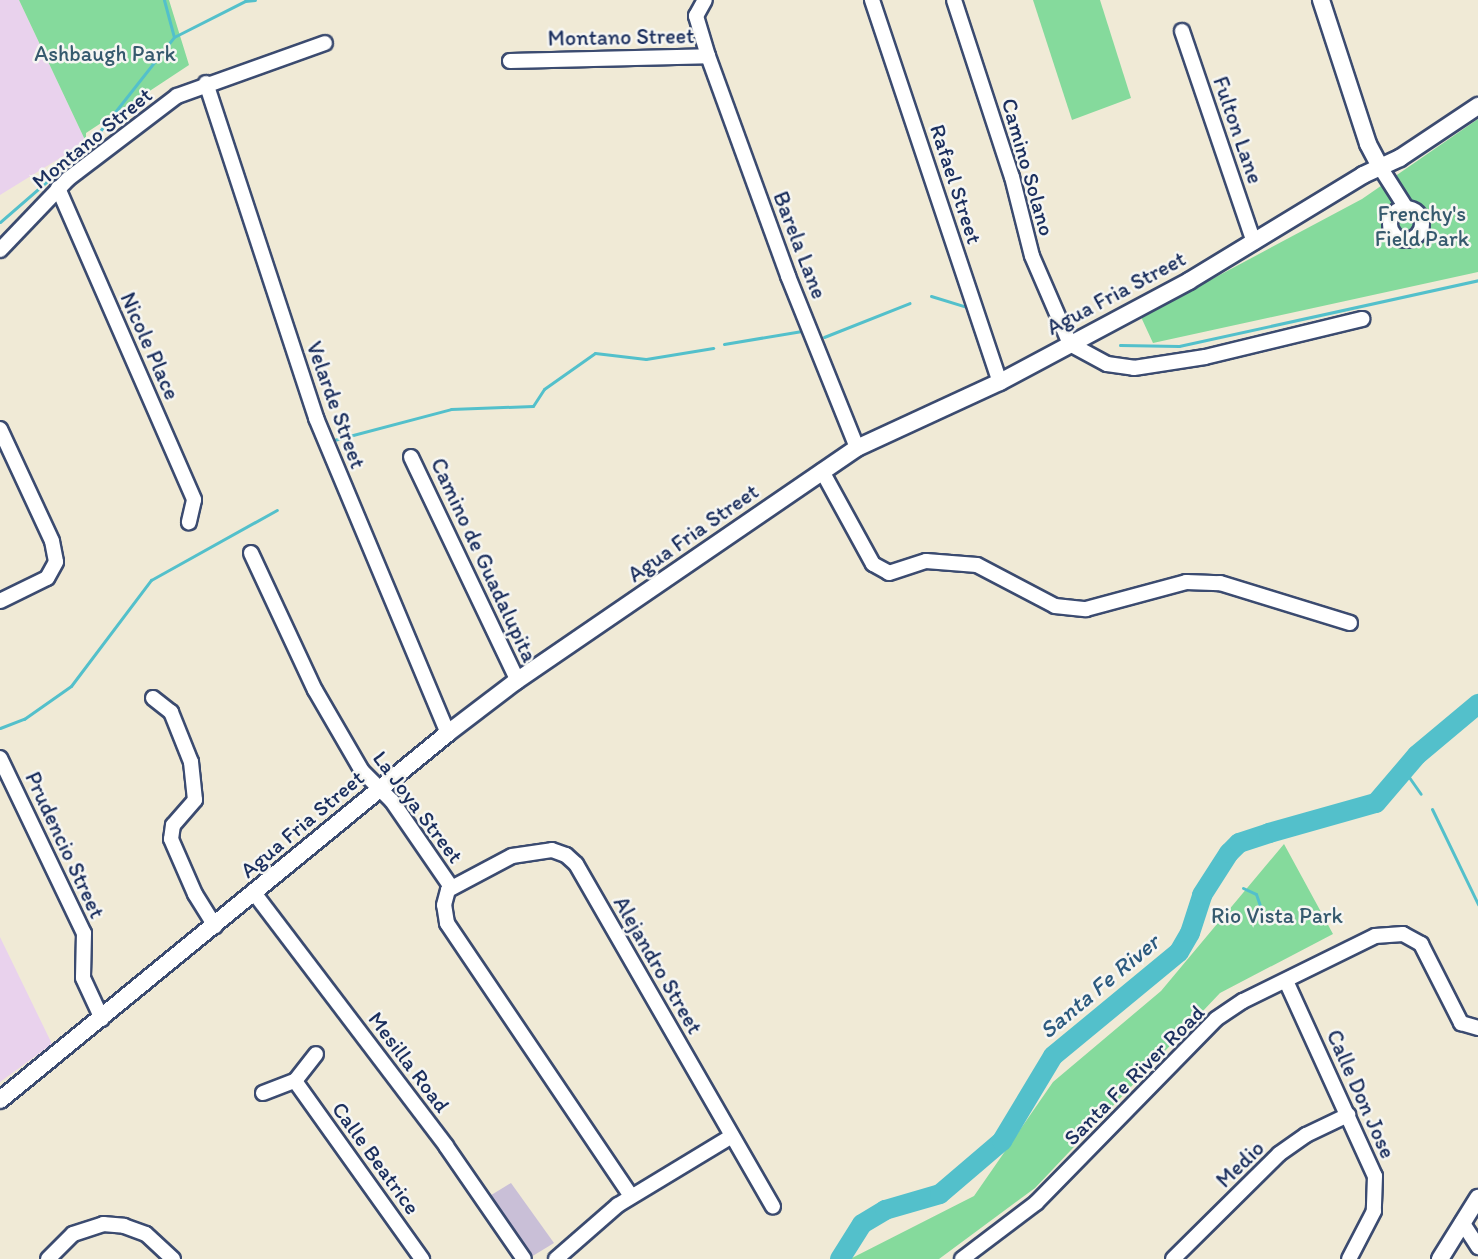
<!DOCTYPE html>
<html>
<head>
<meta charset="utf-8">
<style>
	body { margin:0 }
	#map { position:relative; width:1478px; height:1259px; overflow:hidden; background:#f0ead6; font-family:Itim,sans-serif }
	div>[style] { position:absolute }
	.built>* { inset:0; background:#e9d2ed }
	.industrial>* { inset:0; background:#c9bfd7 }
	.green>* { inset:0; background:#85da9c }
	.stream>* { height:3px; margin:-1.5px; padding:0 1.5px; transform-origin:1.5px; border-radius:1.5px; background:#53c0cb }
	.river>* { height:20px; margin:-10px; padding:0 10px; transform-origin:10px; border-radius:10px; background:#53c0cb }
	.roads { filter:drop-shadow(2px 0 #3b4b70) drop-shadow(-2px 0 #3b4b70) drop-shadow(0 2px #3b4b70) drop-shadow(0 -2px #3b4b70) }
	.minor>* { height:14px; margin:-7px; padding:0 7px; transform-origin:7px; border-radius:7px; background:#fff }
	.minor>.ring { margin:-7px; padding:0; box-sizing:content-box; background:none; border:14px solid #fff; border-radius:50% }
	.tertiary>* { height:16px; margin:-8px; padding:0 8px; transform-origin:8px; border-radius:8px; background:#fff }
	span { translate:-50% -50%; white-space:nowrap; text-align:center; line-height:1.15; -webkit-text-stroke:5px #f6f6f2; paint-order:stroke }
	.street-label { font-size:22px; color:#1b2f5e }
	.park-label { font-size:22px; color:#365a6e }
	.water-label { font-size:24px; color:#2c5a7f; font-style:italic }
</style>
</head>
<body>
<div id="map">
	<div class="built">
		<i style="clip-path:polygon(0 0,19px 0,86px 142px,0 195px)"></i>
		<i style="clip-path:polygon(0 937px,52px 1044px,0 1082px)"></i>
	</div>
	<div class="industrial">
		<i style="clip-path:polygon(511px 1183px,554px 1243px,531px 1257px,488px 1197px)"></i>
	</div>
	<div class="green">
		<i style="clip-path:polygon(19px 0,169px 0,189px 65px,86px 133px,86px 142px)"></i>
		<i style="clip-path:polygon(1033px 0,1100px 0,1131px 98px,1072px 120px)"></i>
		<i style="clip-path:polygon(1478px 119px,1478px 272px,1153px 343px,1141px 317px,1362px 199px)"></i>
		<i style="clip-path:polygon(1284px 844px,1333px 934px,1220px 993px,1035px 1188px,939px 1259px,850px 1259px,974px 1196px,1053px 1082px,1161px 991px)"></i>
	</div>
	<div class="stream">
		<i style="left:164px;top:0;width:38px;rotate:75deg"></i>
		<i style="left:0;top:222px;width:118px;rotate:-40.9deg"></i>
		<i style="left:89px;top:145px;width:137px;rotate:-51.8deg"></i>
		<i style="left:174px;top:37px;width:80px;rotate:-26.9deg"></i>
		<i style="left:245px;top:1px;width:10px;rotate:-6deg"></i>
		<i style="left:931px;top:296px;width:37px;rotate:17deg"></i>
		<i style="left:824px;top:337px;width:92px;rotate:-21.6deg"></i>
		<i style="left:724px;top:344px;width:79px;rotate:-9.5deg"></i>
		<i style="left:1120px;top:345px;width:59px;rotate:1deg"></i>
		<i style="left:1179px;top:346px;width:306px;rotate:-12.4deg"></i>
		<i style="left:334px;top:440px;width:121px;rotate:-14.8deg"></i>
		<i style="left:451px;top:409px;width:82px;rotate:-2.1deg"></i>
		<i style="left:533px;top:406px;width:20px;rotate:-57deg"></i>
		<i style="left:544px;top:389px;width:62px;rotate:-35.2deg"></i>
		<i style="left:595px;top:353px;width:51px;rotate:6.7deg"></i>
		<i style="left:646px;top:359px;width:68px;rotate:-9.3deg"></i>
		<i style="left:0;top:728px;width:26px;rotate:-21deg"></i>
		<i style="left:24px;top:719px;width:57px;rotate:-35.1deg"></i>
		<i style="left:71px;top:686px;width:133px;rotate:-53deg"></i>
		<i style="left:151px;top:580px;width:144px;rotate:-29.1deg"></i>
		<i style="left:1404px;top:770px;width:29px;rotate:55deg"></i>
		<i style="left:1432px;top:809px;width:106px;rotate:64.2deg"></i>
		<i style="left:1243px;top:888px;width:14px;rotate:25deg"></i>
		<i style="left:1256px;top:894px;width:21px;rotate:71deg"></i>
	</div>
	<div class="river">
		<i style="left:840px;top:1259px;width:41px;rotate:-57.8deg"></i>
		<i style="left:862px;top:1224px;width:27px;rotate:-31deg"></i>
		<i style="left:885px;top:1210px;width:57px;rotate:-16.2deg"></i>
		<i style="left:940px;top:1194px;width:82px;rotate:-40.5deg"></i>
		<i style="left:1002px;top:1141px;width:99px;rotate:-59deg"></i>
		<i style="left:1053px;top:1056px;width:163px;rotate:-39.5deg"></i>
		<i style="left:1179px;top:952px;width:22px;rotate:-60deg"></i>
		<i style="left:1190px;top:933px;width:40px;rotate:-72deg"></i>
		<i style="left:1202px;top:895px;width:50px;rotate:-57.3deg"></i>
		<i style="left:1229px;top:853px;width:14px;rotate:-45deg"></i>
		<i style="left:1239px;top:843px;width:32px;rotate:-18deg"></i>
		<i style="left:1269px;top:833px;width:111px;rotate:-15.7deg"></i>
		<i style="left:1376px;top:803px;width:63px;rotate:-49.5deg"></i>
		<i style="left:1417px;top:755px;width:80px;rotate:-39.9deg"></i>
	</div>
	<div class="roads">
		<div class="minor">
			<i style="left:872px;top:0;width:403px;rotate:71.5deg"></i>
			<i style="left:954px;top:0;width:186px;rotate:71.9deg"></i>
			<i style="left:1012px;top:177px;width:81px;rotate:75.8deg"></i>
			<i style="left:1032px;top:256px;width:96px;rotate:66.6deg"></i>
			<i style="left:1070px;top:344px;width:42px;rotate:28.4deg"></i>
			<i style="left:1107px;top:364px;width:27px;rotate:8deg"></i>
			<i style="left:1134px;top:368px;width:72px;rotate:-8.8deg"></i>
			<i style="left:1205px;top:357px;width:162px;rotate:-13.6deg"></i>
			<i style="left:1182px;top:31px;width:223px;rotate:71.2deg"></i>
			<i style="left:708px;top:56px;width:234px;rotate:70deg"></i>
			<i style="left:788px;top:276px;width:185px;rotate:68.1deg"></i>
			<i style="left:510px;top:61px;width:198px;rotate:-1.4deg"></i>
			<i style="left:708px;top:56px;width:42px;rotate:-106.7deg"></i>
			<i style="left:696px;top:16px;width:18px;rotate:-61deg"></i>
			<i style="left:206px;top:83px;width:353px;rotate:71.8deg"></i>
			<i style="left:316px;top:418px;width:342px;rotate:67.3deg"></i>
			<i style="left:1380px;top:167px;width:49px;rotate:57.6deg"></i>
			<i style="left:58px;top:188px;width:340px;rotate:66.4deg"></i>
			<i style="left:194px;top:500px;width:23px;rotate:103deg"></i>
			<i class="ring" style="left:1390px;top:208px;width:18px;height:18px"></i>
			<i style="left:0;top:250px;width:98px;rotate:-46.2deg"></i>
			<i style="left:68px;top:179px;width:137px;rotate:-37.3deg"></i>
			<i style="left:177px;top:96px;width:157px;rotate:-19.7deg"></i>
			<i style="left:0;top:429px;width:123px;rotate:65.1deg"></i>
			<i style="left:52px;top:541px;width:21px;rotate:79deg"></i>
			<i style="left:56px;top:562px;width:18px;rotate:119deg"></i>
			<i style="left:47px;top:578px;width:52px;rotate:153.9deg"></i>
			<i style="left:411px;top:457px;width:248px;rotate:64.5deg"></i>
			<i style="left:822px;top:471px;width:106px;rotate:61.3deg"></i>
			<i style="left:873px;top:564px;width:18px;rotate:29deg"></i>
			<i style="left:889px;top:573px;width:39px;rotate:-18deg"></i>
			<i style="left:926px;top:561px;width:51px;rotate:4.5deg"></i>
			<i style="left:977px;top:565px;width:88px;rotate:27.7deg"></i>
			<i style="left:1055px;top:606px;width:31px;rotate:6deg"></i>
			<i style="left:1086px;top:609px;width:104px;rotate:-15.1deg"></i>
			<i style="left:1186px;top:582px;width:34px;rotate:2deg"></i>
			<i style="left:1220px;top:583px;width:136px;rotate:17.1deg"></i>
			<i style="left:251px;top:553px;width:151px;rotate:65deg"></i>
			<i style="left:315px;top:690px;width:94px;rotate:59.9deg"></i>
			<i style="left:362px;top:771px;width:42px;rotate:45deg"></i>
			<i style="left:392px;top:801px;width:104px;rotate:55.5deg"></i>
			<i style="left:153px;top:698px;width:23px;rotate:38deg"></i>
			<i style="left:171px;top:712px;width:54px;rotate:68.2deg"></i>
			<i style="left:191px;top:762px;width:38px;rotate:84deg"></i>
			<i style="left:195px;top:800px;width:33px;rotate:131deg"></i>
			<i style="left:173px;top:825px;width:14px;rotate:98deg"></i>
			<i style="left:171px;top:839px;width:60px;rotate:66.4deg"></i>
			<i style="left:195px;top:894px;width:38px;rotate:58deg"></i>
			<i style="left:0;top:758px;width:194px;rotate:64.4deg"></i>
			<i style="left:84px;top:933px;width:45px;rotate:91.3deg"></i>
			<i style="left:83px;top:978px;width:45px;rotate:65.1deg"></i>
			<i style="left:255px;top:894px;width:316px;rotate:52.8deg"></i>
			<i style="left:446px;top:1146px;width:137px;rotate:55.4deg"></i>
			<i style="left:1286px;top:981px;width:214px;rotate:65.5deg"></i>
			<i style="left:1375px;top:1176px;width:35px;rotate:92deg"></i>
			<i style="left:1374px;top:1211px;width:54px;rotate:117.5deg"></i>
			<i style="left:295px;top:1081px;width:219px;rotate:54.5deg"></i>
			<i style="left:263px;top:1093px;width:34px;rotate:-21deg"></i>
			<i style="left:295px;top:1081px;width:34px;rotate:-52deg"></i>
			<i style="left:631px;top:1196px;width:329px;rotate:-124deg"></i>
			<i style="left:447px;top:923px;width:18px;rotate:-99deg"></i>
			<i style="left:444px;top:905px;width:16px;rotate:-75deg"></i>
			<i style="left:448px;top:890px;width:72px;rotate:-28deg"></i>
			<i style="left:512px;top:856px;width:40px;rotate:-8.5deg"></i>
			<i style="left:552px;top:850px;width:15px;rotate:20deg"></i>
			<i style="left:566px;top:855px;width:13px;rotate:42deg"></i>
			<i style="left:576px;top:864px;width:395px;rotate:60.1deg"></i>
			<i style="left:1462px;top:1222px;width:30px;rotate:57deg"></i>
			<i style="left:48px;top:1259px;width:35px;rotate:-45deg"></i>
			<i style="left:73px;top:1234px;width:32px;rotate:-18deg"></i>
			<i style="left:103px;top:1224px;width:21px;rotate:5deg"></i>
			<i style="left:124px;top:1226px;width:23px;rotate:20deg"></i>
			<i style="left:146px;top:1234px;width:37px;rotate:43deg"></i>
			<i style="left:556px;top:1259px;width:82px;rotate:-41.1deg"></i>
			<i style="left:618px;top:1205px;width:133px;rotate:-31.2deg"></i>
			<i style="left:962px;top:1259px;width:93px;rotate:-37.1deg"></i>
			<i style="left:1036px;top:1203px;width:257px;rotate:-45.6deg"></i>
			<i style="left:1216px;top:1019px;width:32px;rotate:-34deg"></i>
			<i style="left:1243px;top:1001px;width:147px;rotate:-26.2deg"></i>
			<i style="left:1375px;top:936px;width:28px;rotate:-4deg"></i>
			<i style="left:1403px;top:934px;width:21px;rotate:29deg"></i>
			<i style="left:1421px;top:944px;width:89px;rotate:63.1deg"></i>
			<i style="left:1461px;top:1023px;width:18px;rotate:16deg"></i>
			<i style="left:1173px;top:1259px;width:149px;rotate:-44.7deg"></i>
			<i style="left:1279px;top:1154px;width:33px;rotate:-35deg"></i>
			<i style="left:1306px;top:1135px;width:47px;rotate:-25.5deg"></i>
		</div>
		<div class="tertiary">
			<i style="left:1321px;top:0;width:151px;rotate:71.9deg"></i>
			<i style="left:1368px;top:144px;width:26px;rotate:62deg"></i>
			<i style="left:0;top:1100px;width:579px;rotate:-39.32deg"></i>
			<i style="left:448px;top:733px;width:84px;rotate:-37.3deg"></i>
			<i style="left:515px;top:682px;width:414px;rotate:-34.4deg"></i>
			<i style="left:857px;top:448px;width:157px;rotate:-24.8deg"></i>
			<i style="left:1000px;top:382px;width:214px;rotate:-28.1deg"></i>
			<i style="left:1189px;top:281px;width:204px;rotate:-31.3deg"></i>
			<i style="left:1363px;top:175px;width:41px;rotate:-24.7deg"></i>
			<i style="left:1400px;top:158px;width:94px;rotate:-33.7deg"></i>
			<i style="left:1440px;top:1259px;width:72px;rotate:-58.1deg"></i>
		</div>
	</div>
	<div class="street-label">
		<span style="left:621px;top:37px;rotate:-1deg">Montano Street</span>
		<span style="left:1238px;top:130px;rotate:71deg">Fulton Lane</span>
		<span style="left:92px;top:138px;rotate:-39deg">Montano Street</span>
		<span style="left:1028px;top:167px;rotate:74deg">Camino Solano</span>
		<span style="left:956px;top:184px;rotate:72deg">Rafael Street</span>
		<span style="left:800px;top:245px;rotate:69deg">Barela Lane</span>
		<span style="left:1116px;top:293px;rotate:-28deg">Agua Fria Street</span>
		<span style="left:150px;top:346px;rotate:66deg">Nicole Place</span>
		<span style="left:336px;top:405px;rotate:70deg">Velarde Street</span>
		<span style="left:693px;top:533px;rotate:-35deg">Agua Fria Street</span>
		<span style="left:484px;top:560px;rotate:65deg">Camino de Guadalupita</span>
		<span style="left:418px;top:807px;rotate:53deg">La Joya Street</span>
		<span style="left:302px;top:824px;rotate:-40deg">Agua Fria Street</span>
		<span style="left:65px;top:845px;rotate:65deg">Prudencio Street</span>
		<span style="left:658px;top:965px;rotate:60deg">Alejandro Street</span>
		<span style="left:409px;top:1062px;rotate:53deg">Mesilla Road</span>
		<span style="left:1134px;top:1075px;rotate:-45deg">Santa Fe River Road</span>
		<span style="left:1361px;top:1094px;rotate:66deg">Calle Don Jose</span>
		<span style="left:376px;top:1158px;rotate:54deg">Calle Beatrice</span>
		<span style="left:1240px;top:1164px;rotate:-44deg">Medio</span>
	</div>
	<div class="park-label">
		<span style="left:105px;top:54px">Ashbaugh Park</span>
		<span style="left:1422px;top:226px">Frenchy's<br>Field Park</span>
		<span style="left:1277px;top:916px">Rio Vista Park</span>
	</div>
	<div class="water-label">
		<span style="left:1099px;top:986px;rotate:-40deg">Santa Fe River</span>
	</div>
</div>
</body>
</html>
